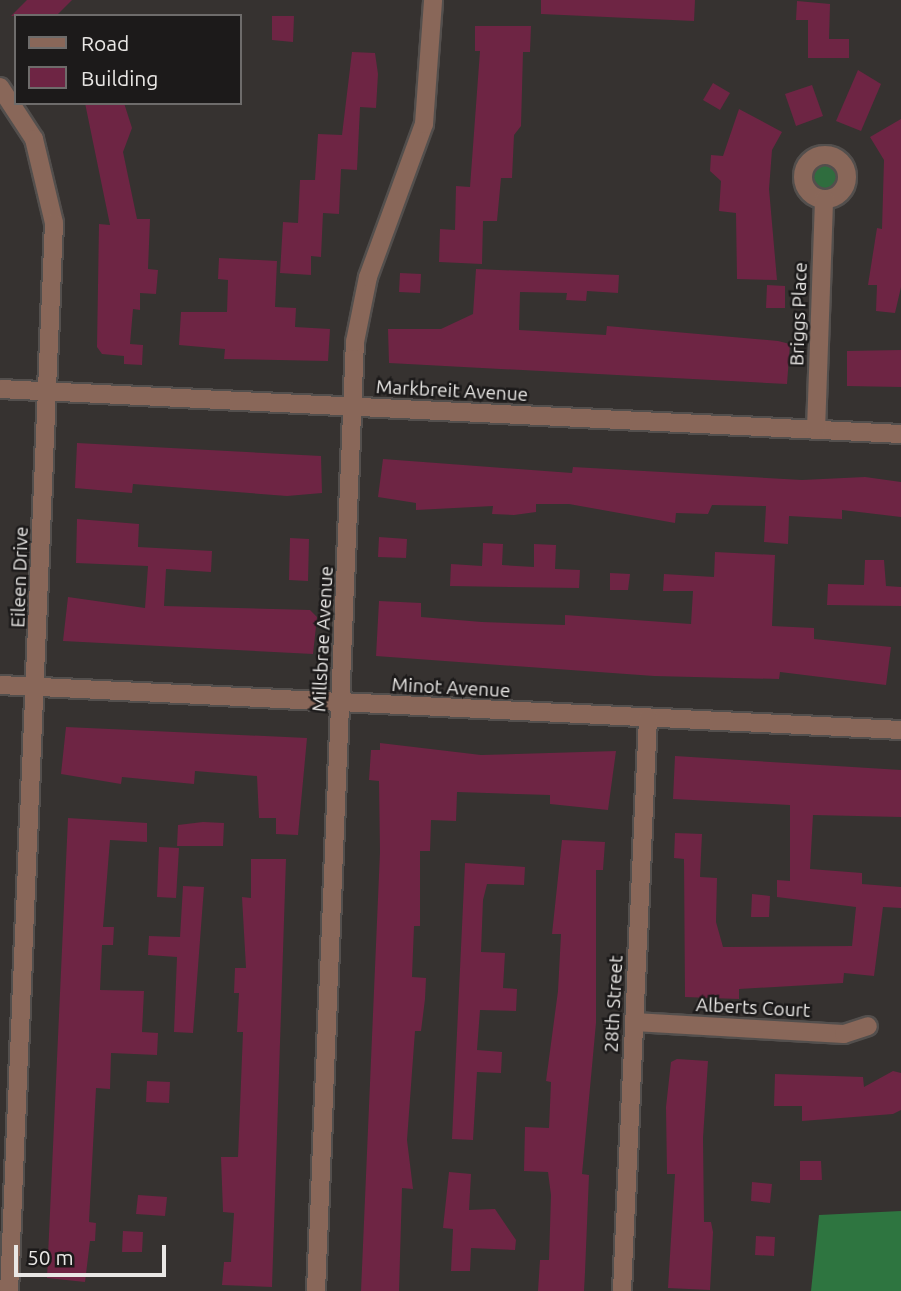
<!DOCTYPE html>
<html>
<head>
<meta charset="utf-8">
<style>
	body { margin:0 }
	#map { position:relative; width:901px; height:1291px; overflow:hidden; background:#363230; font-family:Ubuntu,sans-serif }
	div>[style] { position:absolute }
	.green>* { inset:0; background:#2f6d3e }
	.round { border-radius:50% }
	.forest>* { inset:0; background:#2e7540 }
	.building>* { inset:0; background:#6e2544 }
	.roads { filter:drop-shadow(2px 0 #534f4d) drop-shadow(-2px 0 #534f4d) drop-shadow(0 2px #534f4d) drop-shadow(0 -2px #534f4d) }
	.minor>* { height:18px; margin:-9px; padding:0 9px; transform-origin:9px; border-radius:9px; background:#896759 }
	.minor>.ring { margin:-9px; padding:0; box-sizing:content-box; background:none; border:18px solid #896759; border-radius:50% }
	span { translate:-50% -50%; white-space:nowrap; text-align:center; line-height:1.15; -webkit-text-stroke:5px #1c1a1a; paint-order:stroke }
	.street-label { font-size:19px; color:#e9e7e5 }
	.legend { position:absolute; left:14px; top:14px; width:228px; height:91px; box-sizing:border-box; background:#1c1a1a; border:2px solid #6e6c6b; margin:0; padding:9px 12px; list-style:none; font-size:21px; color:#e9e7e5 }
	.legend li { display:flex; align-items:center; gap:14px; height:35px }
	.legend b { width:35px; border:2px solid #6e6c6b }
	.scale { position:absolute; left:14px; top:1245px; width:152px; height:32px; box-sizing:border-box; border:4px solid #e9e7e5; border-top:0; padding-left:9px; font-size:21px; line-height:24px; white-space:nowrap; color:#e9e7e5; -webkit-text-stroke:5px #1c1a1a; paint-order:stroke }
</style>
</head>
<body>
<div id="map">
	<div class="green">
		<i class="round" style="left:812px;top:164px;width:28px;height:28px"></i>
	</div>
	<div class="forest">
		<i style="clip-path:polygon(901px 1211px,901px 1291px,811px 1291px,819px 1215px)"></i>
	</div>
	<div class="building">
		<i style="clip-path:polygon(27px 0,72px 0,56px 16px,11px 16px)"></i>
		<i style="clip-path:polygon(541px 0,695px 0,694px 21px,541px 14px)"></i>
		<i style="clip-path:polygon(797px 1px,830px 4px,829px 39px,849px 39px,849px 58px,808px 58px,808px 20px,796px 20px)"></i>
		<i style="clip-path:polygon(272px 16px,294px 16px,293px 42px,272px 40px)"></i>
		<i style="clip-path:polygon(475px 26px,531px 26px,530px 52px,523px 52px,521px 126px,514px 135px,512px 178px,501px 178px,497px 221px,483px 221px,482px 264px,439px 262px,440px 229px,455px 230px,456px 186px,470px 187px,480px 51px,475px 51px)"></i>
		<i style="clip-path:polygon(352px 52px,375px 53px,378px 74px,376px 108px,360px 107px,357px 170px,341px 169px,339px 214px,323px 213px,321px 257px,311px 256px,311px 275px,280px 273px,283px 222px,298px 223px,300px 180px,315px 180px,318px 134px,342px 135px)"></i>
		<i style="clip-path:polygon(858px 70px,881px 84px,861px 131px,836px 121px)"></i>
		<i style="clip-path:polygon(713px 83px,730px 93px,720px 110px,703px 100px)"></i>
		<i style="clip-path:polygon(812px 85px,823px 116px,796px 126px,785px 94px)"></i>
		<i style="clip-path:polygon(85px 103px,124px 103px,132px 128px,123px 152px,137px 219px,150px 219px,148px 269px,158px 270px,156px 294px,140px 293px,140px 310px,133px 309px,130px 344px,143px 345px,142px 365px,124px 364px,124px 356px,102px 354px,97px 347px,99px 224px,110px 225px)"></i>
		<i style="clip-path:polygon(739px 109px,782px 132px,772px 150px,769px 189px,777px 280px,737px 279px,736px 213px,719px 211px,721px 181px,710px 171px,711px 155px,723px 156px)"></i>
		<i style="clip-path:polygon(901px 119px,901px 287px,895px 313px,876px 311px,877px 285px,868px 285px,877px 228px,882px 229px,884px 160px,870px 137px)"></i>
		<i style="clip-path:polygon(219px 258px,277px 261px,275px 307px,296px 308px,295px 327px,330px 329px,328px 361px,224px 359px,225px 349px,179px 345px,181px 312px,227px 312px,228px 280px,218px 279px)"></i>
		<i style="clip-path:polygon(476px 269px,619px 275px,618px 293px,587px 291px,586px 301px,566px 300px,567px 293px,520px 292px,519px 330px,606px 335px,607px 326px,778px 341px,790px 344px,787px 384px,389px 363px,388px 329px,441px 329px,473px 314px)"></i>
		<i style="clip-path:polygon(400px 273px,421px 274px,420px 293px,399px 292px)"></i>
		<i style="clip-path:polygon(767px 285px,785px 286px,785px 308px,766px 308px)"></i>
		<i style="clip-path:polygon(901px 350px,901px 387px,847px 386px,847px 351px)"></i>
		<i style="clip-path:polygon(77px 443px,321px 456px,322px 493px,287px 496px,133px 484px,132px 493px,75px 488px)"></i>
		<i style="clip-path:polygon(383px 459px,572px 473px,573px 467px,802px 480px,865px 477px,901px 482px,901px 517px,842px 510px,842px 519px,789px 516px,788px 544px,764px 542px,766px 506px,712px 505px,708px 514px,676px 513px,675px 523px,569px 504px,536px 504px,536px 512px,514px 515px,492px 514px,493px 506px,416px 510px,416px 503px,378px 497px)"></i>
		<i style="clip-path:polygon(77px 519px,139px 524px,138px 547px,212px 551px,211px 572px,166px 569px,164px 606px,310px 610px,317px 617px,313px 654px,63px 641px,68px 597px,145px 608px,148px 566px,76px 563px)"></i>
		<i style="clip-path:polygon(379px 537px,407px 539px,406px 558px,378px 557px)"></i>
		<i style="clip-path:polygon(290px 538px,309px 539px,308px 581px,289px 580px)"></i>
		<i style="clip-path:polygon(483px 543px,503px 544px,502px 565px,534px 567px,534px 544px,556px 545px,555px 569px,580px 570px,579px 588px,450px 586px,451px 564px,482px 566px)"></i>
		<i style="clip-path:polygon(715px 552px,775px 555px,772px 626px,814px 628px,814px 639px,891px 647px,886px 685px,780px 672px,779px 679px,654px 676px,376px 656px,379px 601px,421px 603px,421px 617px,482px 622px,565px 625px,565px 615px,691px 624px,693px 591px,663px 591px,664px 574px,714px 577px)"></i>
		<i style="clip-path:polygon(865px 560px,884px 560px,886px 586px,901px 587px,901px 606px,827px 605px,828px 584px,864px 585px)"></i>
		<i style="clip-path:polygon(610px 573px,630px 574px,628px 590px,610px 590px)"></i>
		<i style="clip-path:polygon(66px 727px,307px 738px,298px 835px,276px 834px,276px 818px,259px 818px,257px 776px,195px 771px,194px 784px,122px 777px,121px 784px,61px 774px)"></i>
		<i style="clip-path:polygon(380px 743px,481px 755px,616px 751px,608px 810px,550px 804px,550px 795px,457px 792px,456px 821px,431px 820px,430px 851px,420px 851px,420px 926px,414px 926px,412px 977px,426px 978px,425px 999px,421px 1031px,415px 1031px,407px 1140px,413px 1189px,402px 1188px,399px 1291px,361px 1291px,380px 852px,379px 781px,369px 780px,371px 750px,380px 750px)"></i>
		<i style="clip-path:polygon(675px 756px,901px 770px,901px 817px,813px 815px,810px 869px,862px 873px,862px 884px,901px 887px,901px 908px,883px 907px,874px 976px,844px 973px,843px 983px,739px 989px,739px 999px,685px 997px,684px 859px,674px 858px,675px 833px,702px 834px,700px 877px,717px 878px,716px 922px,723px 947px,852px 946px,856px 907px,777px 897px,777px 880px,790px 881px,790px 805px,673px 799px)"></i>
		<i style="clip-path:polygon(68px 818px,147px 823px,147px 842px,110px 840px,103px 927px,114px 927px,113px 945px,102px 945px,100px 990px,144px 991px,142px 1032px,158px 1033px,157px 1055px,111px 1053px,110px 1089px,96px 1088px,89px 1222px,96px 1223px,95px 1241px,90px 1241px,85px 1282px,47px 1278px)"></i>
		<i style="clip-path:polygon(203px 822px,224px 823px,223px 846px,177px 846px,178px 825px)"></i>
		<i style="clip-path:polygon(562px 840px,605px 842px,603px 870px,596px 870px,596px 1023px,582px 1174px,589px 1175px,585px 1272px,584px 1291px,538px 1291px,540px 1260px,549px 1260px,551px 1195px,548px 1172px,524px 1171px,525px 1127px,549px 1128px,551px 1082px,546px 1081px,558px 991px,561px 934px,552px 934px)"></i>
		<i style="clip-path:polygon(159px 847px,179px 848px,176px 898px,157px 897px)"></i>
		<i style="clip-path:polygon(251px 859px,286px 859px,272px 1287px,222px 1285px,224px 1262px,231px 1262px,234px 1213px,223px 1212px,221px 1157px,238px 1157px,243px 1032px,237px 1032px,239px 993px,234px 993px,235px 968px,246px 968px,242px 897px,251px 898px)"></i>
		<i style="clip-path:polygon(465px 863px,525px 867px,524px 885px,487px 884px,483px 900px,481px 952px,505px 953px,503px 988px,517px 989px,516px 1011px,480px 1010px,477px 1050px,502px 1052px,501px 1073px,477px 1072px,473px 1140px,452px 1139px)"></i>
		<i style="clip-path:polygon(183px 886px,204px 887px,193px 1033px,174px 1032px,177px 957px,148px 955px,149px 936px,180px 937px)"></i>
		<i style="clip-path:polygon(752px 894px,770px 896px,769px 917px,751px 917px)"></i>
		<i style="clip-path:polygon(677px 1059px,708px 1061px,703px 1138px,704px 1222px,711px 1222px,713px 1232px,710px 1290px,668px 1288px,675px 1174px,667px 1174px,666px 1107px,671px 1062px)"></i>
		<i style="clip-path:polygon(893px 1071px,901px 1073px,901px 1110px,893px 1114px,802px 1121px,802px 1106px,774px 1106px,775px 1074px,863px 1077px,864px 1087px)"></i>
		<i style="clip-path:polygon(147px 1081px,170px 1082px,169px 1103px,146px 1102px)"></i>
		<i style="clip-path:polygon(800px 1161px,821px 1161px,822px 1180px,800px 1180px)"></i>
		<i style="clip-path:polygon(449px 1172px,471px 1174px,469px 1210px,495px 1209px,516px 1240px,515px 1250px,471px 1248px,470px 1271px,451px 1271px,453px 1229px,443px 1228px)"></i>
		<i style="clip-path:polygon(752px 1182px,772px 1184px,770px 1203px,751px 1201px)"></i>
		<i style="clip-path:polygon(138px 1195px,167px 1197px,165px 1216px,136px 1214px)"></i>
		<i style="clip-path:polygon(123px 1231px,143px 1232px,142px 1252px,122px 1252px)"></i>
		<i style="clip-path:polygon(756px 1236px,775px 1237px,774px 1256px,755px 1255px)"></i>
	</div>
	<div class="roads">
		<div class="minor">
			<i style="left:0;top:87px;width:62px;rotate:56.8deg"></i>
			<i style="left:34px;top:139px;width:86px;rotate:76.6deg"></i>
			<i style="left:54px;top:223px;width:1069px;rotate:92.41deg"></i>
			<i class="ring" style="left:803px;top:155px;width:26px;height:26px"></i>
			<i style="left:0;top:389px;width:902px;rotate:2.86deg"></i>
			<i style="left:816px;top:430px;width:231px;rotate:-88deg"></i>
			<i style="left:0;top:685px;width:902px;rotate:2.86deg"></i>
			<i style="left:634px;top:1022px;width:210px;rotate:3.3deg"></i>
			<i style="left:844px;top:1034px;width:25px;rotate:-18deg"></i>
			<i style="left:316px;top:1291px;width:950px;rotate:-87.65deg"></i>
			<i style="left:355px;top:342px;width:66px;rotate:-78.7deg"></i>
			<i style="left:368px;top:277px;width:163px;rotate:-69.9deg"></i>
			<i style="left:424px;top:124px;width:124px;rotate:-85.8deg"></i>
			<i style="left:622px;top:1291px;width:574px;rotate:-87.4deg"></i>
		</div>
	</div>
	<div class="street-label">
		<span style="left:799px;top:314px;rotate:-88deg">Briggs Place</span>
		<span style="left:452px;top:391px;rotate:3deg">Markbreit Avenue</span>
		<span style="left:20px;top:577px;rotate:-88deg">Eileen Drive</span>
		<span style="left:323px;top:639px;rotate:-87deg">Millsbrae Avenue</span>
		<span style="left:451px;top:688px;rotate:3deg">Minot Avenue</span>
		<span style="left:614px;top:1004px;rotate:-87deg">28th Street</span>
		<span style="left:753px;top:1008px;rotate:3deg">Alberts Court</span>
	</div>
	<ul class="legend">
	<li><b style="height:9px;background:#896759"></b>Road</li>
	<li><b style="height:19px;background:#6e2544"></b>Building</li>
	</ul>
	<div class="scale">50 m</div>
</div>
</body>
</html>
